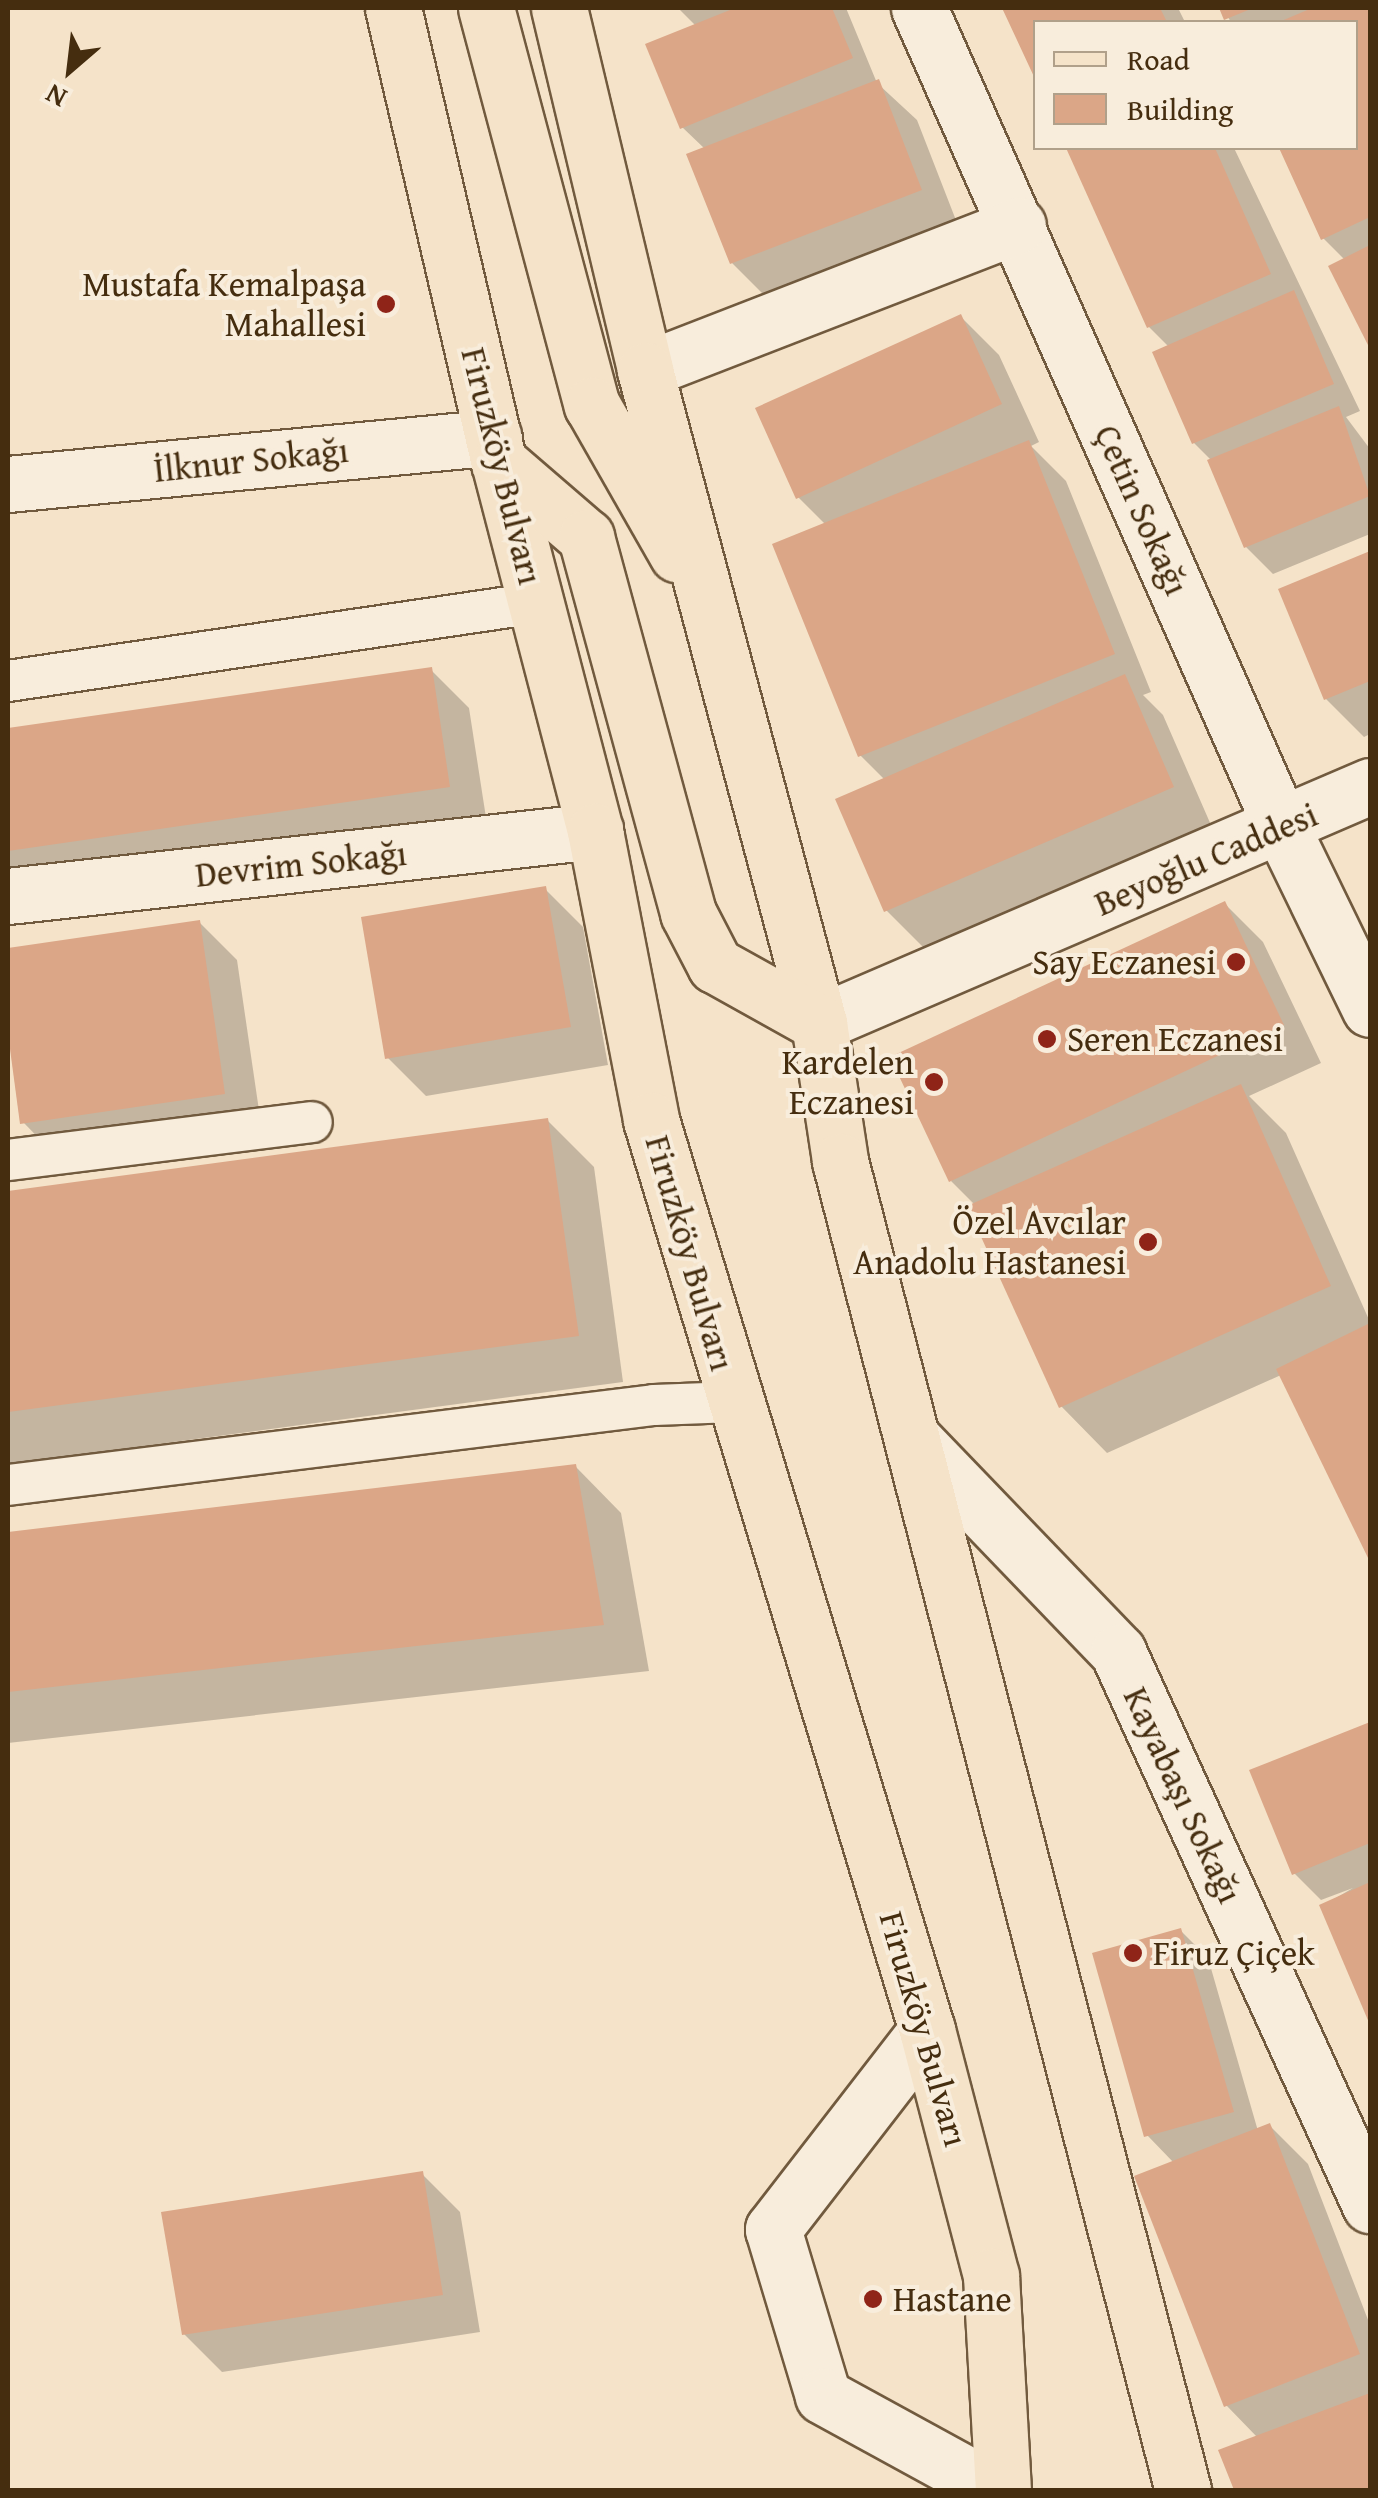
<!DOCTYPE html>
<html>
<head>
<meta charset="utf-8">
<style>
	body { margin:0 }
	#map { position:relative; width:1378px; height:2498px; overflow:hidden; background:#f5e3c9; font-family:"Gentium Book Plus",serif }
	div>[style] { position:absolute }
	.shadow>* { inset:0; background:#0003 }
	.building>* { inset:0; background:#dba687 }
	.roads { filter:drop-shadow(2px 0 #715a3e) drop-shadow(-2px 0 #715a3e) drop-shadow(0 2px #715a3e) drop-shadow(0 -2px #715a3e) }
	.service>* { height:40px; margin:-20px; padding:0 20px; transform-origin:20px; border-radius:20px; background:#f8eddc }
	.minor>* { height:55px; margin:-27.5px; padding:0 27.5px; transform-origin:27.5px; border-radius:27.5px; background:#f8eddc }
	.primary>* { height:55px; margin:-27.5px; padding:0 27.5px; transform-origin:27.5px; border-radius:27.5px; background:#f5e3c9 }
	.dots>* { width:28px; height:28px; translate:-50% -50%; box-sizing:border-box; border:5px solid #f8eddc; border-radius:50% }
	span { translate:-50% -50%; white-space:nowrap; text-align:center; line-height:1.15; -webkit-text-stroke:8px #f8eddc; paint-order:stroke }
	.poi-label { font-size:35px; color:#452d0f }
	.right { translate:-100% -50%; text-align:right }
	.left { translate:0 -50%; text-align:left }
	.street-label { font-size:35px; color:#452d0f }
	.frame { position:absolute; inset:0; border:10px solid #452d0f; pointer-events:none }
	.legend { position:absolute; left:1033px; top:20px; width:325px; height:130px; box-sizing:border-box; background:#f8eddc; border:2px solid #b0a08a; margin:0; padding:12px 18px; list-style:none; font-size:30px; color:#452d0f }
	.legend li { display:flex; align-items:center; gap:20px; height:50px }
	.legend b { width:50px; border:2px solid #b0a08a }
	.north { position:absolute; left:20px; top:20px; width:100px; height:100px; -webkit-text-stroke:8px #f8eddc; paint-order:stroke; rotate:208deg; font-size:28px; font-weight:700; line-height:40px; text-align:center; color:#452d0f }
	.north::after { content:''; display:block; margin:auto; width:35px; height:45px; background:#452d0f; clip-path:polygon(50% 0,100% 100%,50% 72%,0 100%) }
</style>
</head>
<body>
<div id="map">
	<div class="shadow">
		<i style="clip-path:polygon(678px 8px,846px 8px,877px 83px,917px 120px,959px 228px,770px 301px,732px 263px,705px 149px,682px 127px,696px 26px)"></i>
		<i style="clip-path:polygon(1004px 8px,1178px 8px,1185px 22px,1036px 22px,1036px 75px)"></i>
		<i style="clip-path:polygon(1222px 8px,1370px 8px,1370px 344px,1332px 267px,1345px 260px,1323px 238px,1281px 148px,1356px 148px,1356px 22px,1231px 22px)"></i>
		<i style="clip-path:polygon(1069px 148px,1234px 148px,1360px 411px,1346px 417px,1370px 449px,1370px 534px,1273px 574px,1246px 547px,1212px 461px,1194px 443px,1155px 353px,1169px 347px,1149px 327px)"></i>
		<i style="clip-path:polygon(961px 317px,999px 355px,1039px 442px,1031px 446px,1066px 481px,1151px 692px,1143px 695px,1163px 715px,1211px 825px,924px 948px,886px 910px,885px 780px,860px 755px,826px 525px,798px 497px)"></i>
		<i style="clip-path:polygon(1370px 554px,1370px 734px,1364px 737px,1326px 699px,1282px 590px)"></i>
		<i style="clip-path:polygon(431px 670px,469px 708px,487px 824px,8px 894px,8px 731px)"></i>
		<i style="clip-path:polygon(545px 889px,583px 927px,608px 1065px,426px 1096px,388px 1058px)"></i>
		<i style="clip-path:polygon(1225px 904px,1263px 942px,1321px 1063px,1249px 1096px,1286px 1133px,1370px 1322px,1370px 1556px,1281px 1375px,1107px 1453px,1061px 1406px,975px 1205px,951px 1181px)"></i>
		<i style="clip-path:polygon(199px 922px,237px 960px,262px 1131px,61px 1161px,23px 1122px,8px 1017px,8px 950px)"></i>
		<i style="clip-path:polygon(548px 1121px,594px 1167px,623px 1382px,8px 1464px,8px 1194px)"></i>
		<i style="clip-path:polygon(575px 1466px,621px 1513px,649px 1671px,8px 1743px,8px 1535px)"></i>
		<i style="clip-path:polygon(1370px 1725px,1370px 2019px,1322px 1906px,1353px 1888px,1321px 1900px,1294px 1873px,1253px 1772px)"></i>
		<i style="clip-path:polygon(1181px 1931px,1208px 1958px,1258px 2131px,1270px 2126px,1308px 2164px,1370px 2325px,1370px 2490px,1237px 2490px,1222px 2451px,1258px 2438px,1226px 2405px,1174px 2163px,1147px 2135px)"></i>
		<i style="clip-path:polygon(422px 2174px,460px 2212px,480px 2332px,222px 2372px,184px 2334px)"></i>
	</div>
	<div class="building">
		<i style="clip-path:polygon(735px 8px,832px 8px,853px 58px,680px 129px,645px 44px)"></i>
		<i style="clip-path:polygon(1002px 8px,1160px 8px,1167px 22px,1036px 22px,1036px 81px)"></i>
		<i style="clip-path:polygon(1219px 8px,1253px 8px,1224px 20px)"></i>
		<i style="clip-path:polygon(1312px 8px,1370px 8px,1370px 217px,1321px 240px,1279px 148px,1356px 148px,1356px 22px,1279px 22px)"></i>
		<i style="clip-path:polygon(879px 79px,922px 190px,730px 264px,686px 154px)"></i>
		<i style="clip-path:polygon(1066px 148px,1215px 148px,1271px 274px,1147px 328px)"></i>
		<i style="clip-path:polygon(1370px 245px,1370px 349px,1328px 266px)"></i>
		<i style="clip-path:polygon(1294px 290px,1334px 384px,1192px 444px,1152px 352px)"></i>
		<i style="clip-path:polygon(961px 314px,1002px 404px,796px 499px,755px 408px)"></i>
		<i style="clip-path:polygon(1339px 406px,1370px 496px,1244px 548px,1207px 460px)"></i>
		<i style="clip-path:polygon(1029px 440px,1115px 654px,858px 757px,772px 544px)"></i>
		<i style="clip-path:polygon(1370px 551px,1370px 681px,1324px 700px,1278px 589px)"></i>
		<i style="clip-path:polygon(432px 667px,450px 787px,8px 851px,8px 728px)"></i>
		<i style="clip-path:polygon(1125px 674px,1174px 787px,884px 912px,835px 799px)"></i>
		<i style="clip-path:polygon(546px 886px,571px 1027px,385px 1059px,361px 917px)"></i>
		<i style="clip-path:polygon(1225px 901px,1284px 1025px,949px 1182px,890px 1057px)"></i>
		<i style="clip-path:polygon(200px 920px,225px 1094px,20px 1124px,8px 1034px,8px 948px)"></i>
		<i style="clip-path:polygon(1241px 1084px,1331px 1286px,1059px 1408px,967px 1206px)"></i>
		<i style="clip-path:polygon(548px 1118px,579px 1336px,8px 1412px,8px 1191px)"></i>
		<i style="clip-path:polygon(1370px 1323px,1370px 1562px,1276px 1369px)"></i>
		<i style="clip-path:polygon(576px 1464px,604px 1625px,8px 1692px,8px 1532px)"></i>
		<i style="clip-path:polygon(1370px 1722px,1370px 1843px,1292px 1875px,1249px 1770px)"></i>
		<i style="clip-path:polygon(1370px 1882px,1370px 2025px,1319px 1905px)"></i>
		<i style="clip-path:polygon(1181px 1928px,1234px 2112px,1144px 2137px,1092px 1953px)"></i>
		<i style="clip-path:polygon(1270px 2123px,1360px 2354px,1224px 2407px,1134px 2176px)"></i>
		<i style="clip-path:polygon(423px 2171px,443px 2295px,182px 2335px,161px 2212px)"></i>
		<i style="clip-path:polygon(1370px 2393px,1370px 2490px,1234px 2490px,1218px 2450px)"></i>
	</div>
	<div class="roads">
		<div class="service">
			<i style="left:8px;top:681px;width:534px;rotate:-8.4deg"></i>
			<i style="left:8px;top:1160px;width:306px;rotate:-7.1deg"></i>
			<i style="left:8px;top:1485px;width:651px;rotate:-7.06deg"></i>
			<i style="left:654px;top:1405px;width:80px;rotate:-2.1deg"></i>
		</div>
		<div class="minor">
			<i style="left:919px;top:8px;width:897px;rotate:66.12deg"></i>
			<i style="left:1282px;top:828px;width:201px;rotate:64.1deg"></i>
			<i style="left:645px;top:370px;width:400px;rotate:-21.2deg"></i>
			<i style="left:8px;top:484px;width:488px;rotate:-5.5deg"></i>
			<i style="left:8px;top:896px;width:591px;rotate:-6.32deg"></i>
			<i style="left:819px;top:1023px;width:600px;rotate:-23.27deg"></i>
			<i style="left:915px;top:1441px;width:293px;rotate:46.1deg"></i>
			<i style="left:1118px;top:1652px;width:608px;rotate:65.5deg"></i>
			<i style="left:927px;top:2030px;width:252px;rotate:127.7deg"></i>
			<i style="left:773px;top:2229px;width:174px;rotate:73.3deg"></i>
			<i style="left:823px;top:2396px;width:196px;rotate:28.7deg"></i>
		</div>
		<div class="primary">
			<i style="left:393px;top:8px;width:466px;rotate:76.9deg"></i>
			<i style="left:499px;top:462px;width:381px;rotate:75.4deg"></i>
			<i style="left:595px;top:831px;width:294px;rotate:79deg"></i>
			<i style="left:651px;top:1120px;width:951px;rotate:73.13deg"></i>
			<i style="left:927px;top:2030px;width:254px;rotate:75.4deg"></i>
			<i style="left:991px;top:2276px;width:214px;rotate:86.8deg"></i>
			<i style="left:486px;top:8px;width:411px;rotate:75.1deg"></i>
			<i style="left:592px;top:405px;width:172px;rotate:60.3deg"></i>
			<i style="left:559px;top:8px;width:372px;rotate:76.6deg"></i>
			<i style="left:645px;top:370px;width:676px;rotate:75.08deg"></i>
			<i style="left:819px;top:1023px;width:140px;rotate:81.3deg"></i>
			<i style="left:840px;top:1161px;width:1373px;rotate:75.53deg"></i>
			<i style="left:499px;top:462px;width:115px;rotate:40.8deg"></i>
			<i style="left:586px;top:537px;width:390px;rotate:74.8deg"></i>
			<i style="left:688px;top:913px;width:59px;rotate:62.6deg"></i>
			<i style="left:715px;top:965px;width:119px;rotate:29.1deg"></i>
		</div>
	</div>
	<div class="dots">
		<i style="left:386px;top:304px;background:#8f2418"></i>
		<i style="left:1236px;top:962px;background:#8f2418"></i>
		<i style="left:1047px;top:1039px;background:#8f2418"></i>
		<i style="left:934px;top:1082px;background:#8f2418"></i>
		<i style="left:1148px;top:1242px;background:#8f2418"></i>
		<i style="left:1133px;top:1953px;background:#8f2418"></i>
		<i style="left:873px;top:2299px;background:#8f2418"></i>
	</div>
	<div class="poi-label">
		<span class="right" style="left:366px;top:304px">Mustafa Kemalpaşa<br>Mahallesi</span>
		<span class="right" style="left:1216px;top:962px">Say Eczanesi</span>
		<span class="left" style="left:1067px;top:1039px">Seren Eczanesi</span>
		<span class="right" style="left:914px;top:1082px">Kardelen<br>Eczanesi</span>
		<span class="right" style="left:1126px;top:1242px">Özel Avcılar<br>Anadolu Hastanesi</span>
		<span class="left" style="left:1153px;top:1953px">Firuz Çiçek</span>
		<span class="left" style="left:893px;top:2299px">Hastane</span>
	</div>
	<div class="street-label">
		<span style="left:251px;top:460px;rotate:-6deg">İlknur Sokağı</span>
		<span style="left:502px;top:466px;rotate:76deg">Firuzköy Bulvarı</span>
		<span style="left:1142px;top:510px;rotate:66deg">Çetin Sokağı</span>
		<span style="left:1206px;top:859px;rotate:-23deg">Beyoğlu Caddesi</span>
		<span style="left:301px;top:864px;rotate:-6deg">Devrim Sokağı</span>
		<span style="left:690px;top:1253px;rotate:74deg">Firuzköy Bulvarı</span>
		<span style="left:1183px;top:1795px;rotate:65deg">Kayabaşı Sokağı</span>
		<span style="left:924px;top:2029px;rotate:74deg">Firuzköy Bulvarı</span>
	</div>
	<div class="frame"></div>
	<ul class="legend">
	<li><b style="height:12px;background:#f5e3c9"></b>Road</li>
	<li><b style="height:28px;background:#dba687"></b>Building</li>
	</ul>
	<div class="north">N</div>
</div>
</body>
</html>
